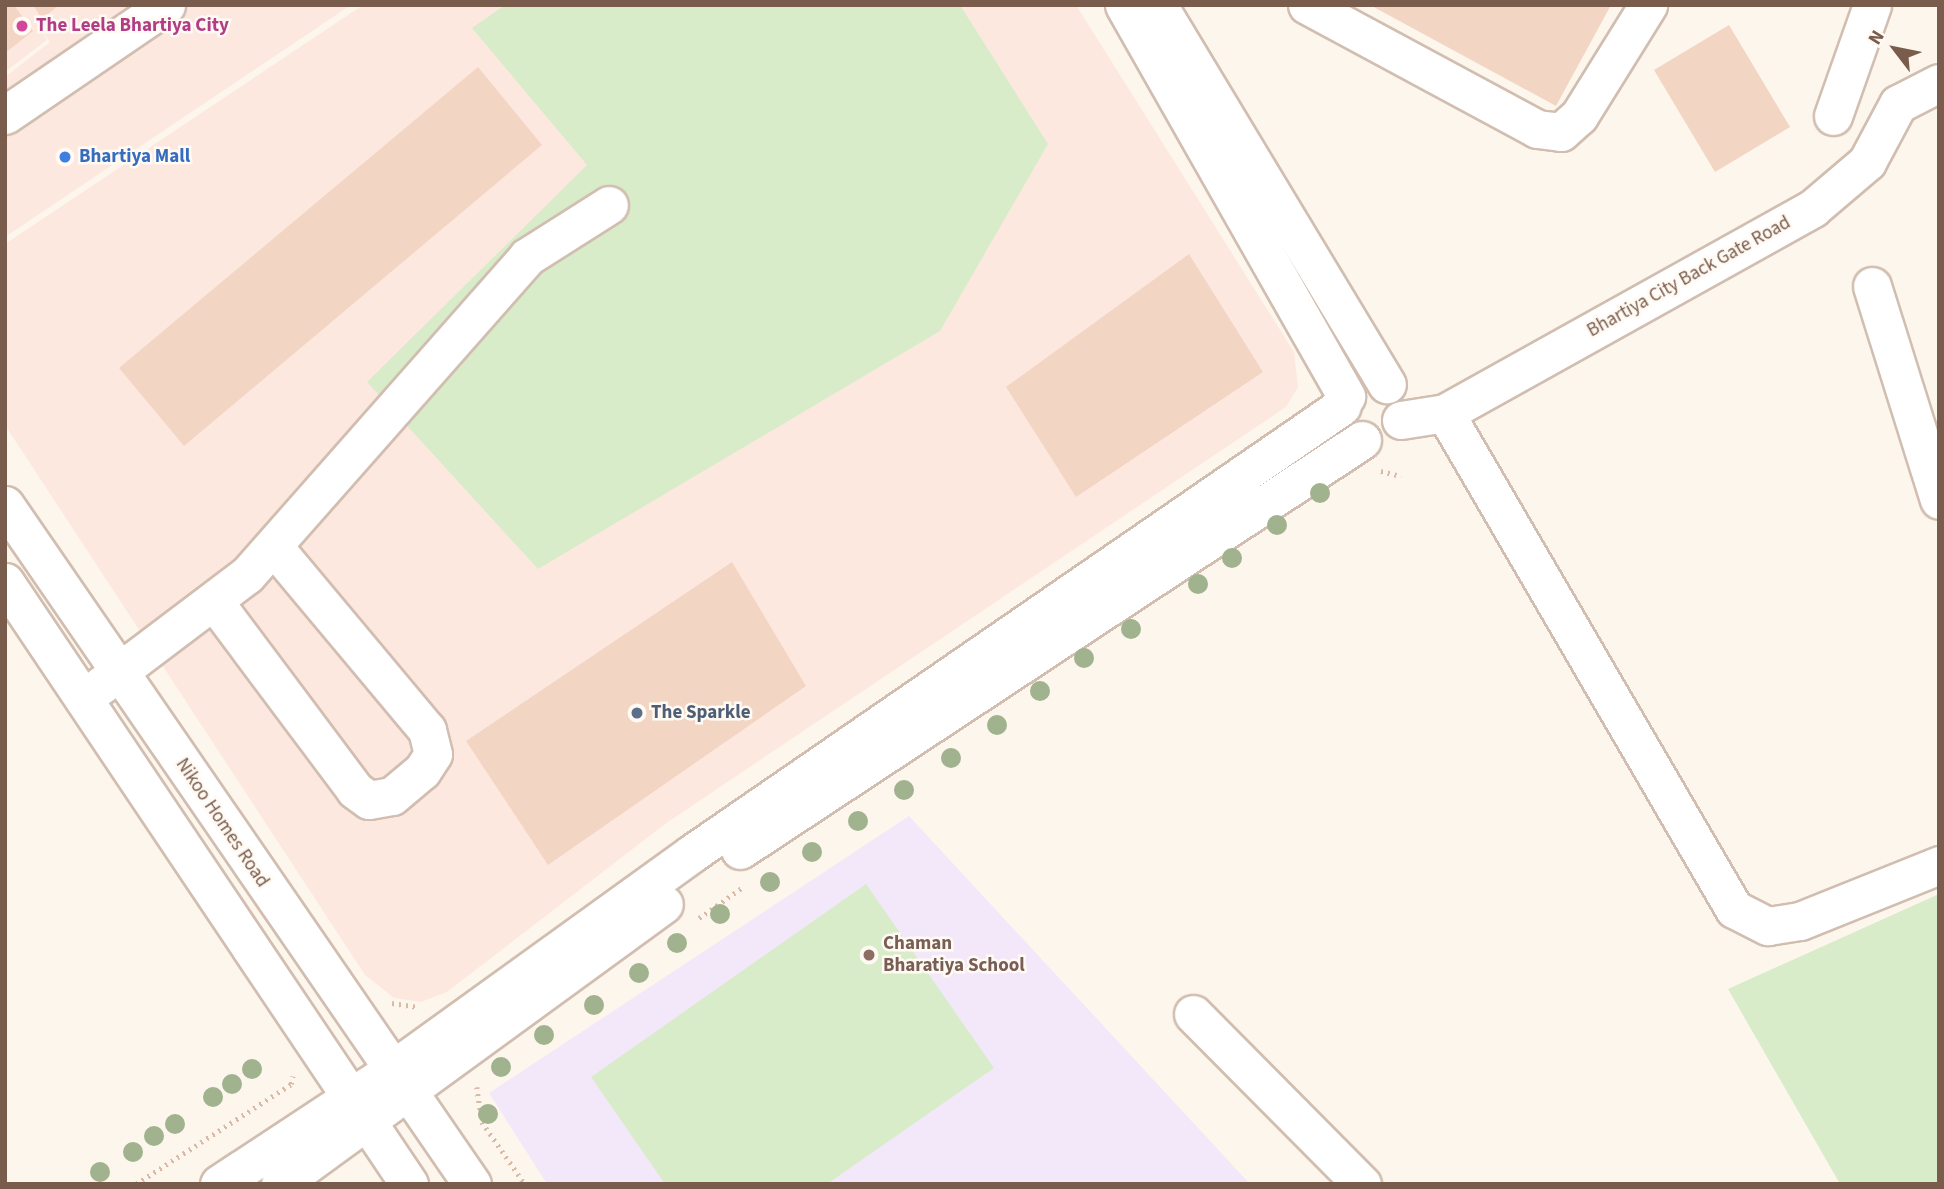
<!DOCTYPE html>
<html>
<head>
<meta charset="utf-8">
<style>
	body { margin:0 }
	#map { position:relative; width:1944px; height:1189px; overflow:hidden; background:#fdf6ec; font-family:"Source Sans 3",sans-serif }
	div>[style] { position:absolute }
	.commercial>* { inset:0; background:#fde8e0 }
	.education>* { inset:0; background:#f3e8fa }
	.green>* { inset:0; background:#d8ecc9 }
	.building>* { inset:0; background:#f3d5c3 }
	.path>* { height:4.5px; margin-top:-2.25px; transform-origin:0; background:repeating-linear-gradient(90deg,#d9b8a5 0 2px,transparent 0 7px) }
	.roads { filter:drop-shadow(2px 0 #d1beb0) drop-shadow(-2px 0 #d1beb0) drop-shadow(0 2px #d1beb0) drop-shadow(0 -2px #d1beb0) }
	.minor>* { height:37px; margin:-18.5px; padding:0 18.5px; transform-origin:18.5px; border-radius:18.5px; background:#fff }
	.trees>* { width:20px; height:20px; margin:-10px; border-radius:50%; background:#a0b28e }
	.dots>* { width:19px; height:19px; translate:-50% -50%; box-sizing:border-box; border:4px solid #fffaf3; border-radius:50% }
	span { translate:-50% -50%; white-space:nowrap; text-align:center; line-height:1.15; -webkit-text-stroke:5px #fffaf3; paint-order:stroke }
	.hotel-label { font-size:19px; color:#b23c85; font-weight:700 }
	.left { translate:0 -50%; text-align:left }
	.shop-label { font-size:19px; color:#366cbe; font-weight:700 }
	.street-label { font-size:19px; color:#7a5c4d }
	.service-label { font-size:19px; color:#4e5e75; font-weight:700 }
	.education-label { font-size:19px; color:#785e54; font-weight:700 }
	.frame { position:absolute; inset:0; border:7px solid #7a5c4d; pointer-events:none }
	.north { position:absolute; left:1860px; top:14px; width:70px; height:70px; -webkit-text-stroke:5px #fffaf3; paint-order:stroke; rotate:302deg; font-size:19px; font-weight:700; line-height:28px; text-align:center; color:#7a5c4d }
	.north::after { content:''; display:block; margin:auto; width:24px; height:32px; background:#7a5c4d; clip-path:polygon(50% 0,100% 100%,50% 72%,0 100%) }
</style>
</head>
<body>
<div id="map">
	<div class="commercial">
		<i style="clip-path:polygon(5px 5px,351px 5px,5px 237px,5px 77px,50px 42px,38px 26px,47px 40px,5px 72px)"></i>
		<i style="clip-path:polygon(363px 5px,1076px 5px,1294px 352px,1298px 387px,1286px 407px,665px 824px,447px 992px,421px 1002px,394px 998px,365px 975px,5px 425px,5px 244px)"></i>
	</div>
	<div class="education">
		<i style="clip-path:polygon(909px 816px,1250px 1184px,547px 1184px,489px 1093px)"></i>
	</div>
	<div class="green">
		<i style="clip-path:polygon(505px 5px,960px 5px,1048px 144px,940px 331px,538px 569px,367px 382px,587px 165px,472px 28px)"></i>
		<i style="clip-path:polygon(866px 884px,994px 1068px,827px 1184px,665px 1184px,591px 1077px)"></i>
		<i style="clip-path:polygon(1939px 894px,1939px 1184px,1840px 1184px,1728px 989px)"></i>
	</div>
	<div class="building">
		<i style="clip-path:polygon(5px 5px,14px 5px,33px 31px,5px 53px)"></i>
		<i style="clip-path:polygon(33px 5px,59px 5px,42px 19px)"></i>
		<i style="clip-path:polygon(1370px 5px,1542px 6px,1611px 5px,1556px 106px)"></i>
		<i style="clip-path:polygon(1729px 25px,1790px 127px,1715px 172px,1654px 70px)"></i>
		<i style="clip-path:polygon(478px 67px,542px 145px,184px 446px,119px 368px)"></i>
		<i style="clip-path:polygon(1189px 254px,1263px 372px,1076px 497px,1006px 387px)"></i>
		<i style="clip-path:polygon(732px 562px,806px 686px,548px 865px,466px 741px)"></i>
	</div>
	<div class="path">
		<i style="left:1381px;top:471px;width:21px;rotate:14deg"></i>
		<i style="left:699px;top:918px;width:54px;rotate:-35.2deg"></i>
		<i style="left:392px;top:1003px;width:26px;rotate:9deg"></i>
		<i style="left:477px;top:1087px;width:35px;rotate:82deg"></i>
		<i style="left:482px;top:1122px;width:75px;rotate:55.3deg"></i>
		<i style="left:136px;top:1184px;width:184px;rotate:-32.8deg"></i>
		<i style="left:291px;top:1084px;width:8px;rotate:-76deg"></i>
	</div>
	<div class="roads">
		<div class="minor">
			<i style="left:1124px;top:5px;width:450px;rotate:60.4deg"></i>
			<i style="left:1158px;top:5px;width:443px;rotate:58.9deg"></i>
			<i style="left:1307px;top:5px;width:261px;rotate:28.3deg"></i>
			<i style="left:1537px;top:129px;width:24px;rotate:7deg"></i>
			<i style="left:1561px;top:132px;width:24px;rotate:-42deg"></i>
			<i style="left:1579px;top:116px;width:131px;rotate:-58.1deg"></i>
			<i style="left:5px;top:115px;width:195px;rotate:-34.3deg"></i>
			<i style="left:1833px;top:116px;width:118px;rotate:-70.6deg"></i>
			<i style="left:1872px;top:286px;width:224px;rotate:72.6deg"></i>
			<i style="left:1445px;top:413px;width:574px;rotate:59.77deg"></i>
			<i style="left:1734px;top:909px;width:38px;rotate:27deg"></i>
			<i style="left:1768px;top:926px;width:32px;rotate:-9deg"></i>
			<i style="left:1800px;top:921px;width:150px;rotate:-21.9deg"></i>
			<i style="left:1401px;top:420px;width:45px;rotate:-9deg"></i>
			<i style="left:1445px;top:413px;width:421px;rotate:-29.1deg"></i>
			<i style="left:1813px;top:208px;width:71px;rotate:-40.4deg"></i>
			<i style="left:1867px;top:162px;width:66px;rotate:-61.9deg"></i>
			<i style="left:1898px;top:104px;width:46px;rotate:-27.1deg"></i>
			<i style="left:5px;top:505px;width:824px;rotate:55.48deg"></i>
			<i style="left:5px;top:582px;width:725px;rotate:56.13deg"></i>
			<i style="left:216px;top:604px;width:232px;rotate:53.2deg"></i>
			<i style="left:355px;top:790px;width:17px;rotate:36deg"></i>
			<i style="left:369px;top:800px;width:23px;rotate:-10deg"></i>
			<i style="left:392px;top:796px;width:39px;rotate:-40deg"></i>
			<i style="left:422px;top:771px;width:20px;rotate:-57deg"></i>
			<i style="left:433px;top:754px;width:25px;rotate:-104deg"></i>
			<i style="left:427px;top:730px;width:239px;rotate:-129.9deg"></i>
			<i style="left:100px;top:686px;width:184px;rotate:-37.1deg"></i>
			<i style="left:247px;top:575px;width:424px;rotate:-48.6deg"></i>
			<i style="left:527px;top:257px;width:97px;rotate:-32.4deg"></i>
			<i style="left:740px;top:850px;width:745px;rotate:-33.39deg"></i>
			<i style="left:1193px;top:1014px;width:240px;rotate:45.2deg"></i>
			<i style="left:219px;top:1184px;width:204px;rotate:-33.4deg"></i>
			<i style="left:389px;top:1072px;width:372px;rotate:-35.8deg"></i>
			<i style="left:691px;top:854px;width:790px;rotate:-34.53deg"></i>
			<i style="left:280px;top:1184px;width:475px;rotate:-36.1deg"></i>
		</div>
	</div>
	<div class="trees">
		<i style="left:1320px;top:493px"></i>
		<i style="left:1277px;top:525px"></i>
		<i style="left:1232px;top:558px"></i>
		<i style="left:1198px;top:584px"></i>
		<i style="left:1131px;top:629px"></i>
		<i style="left:1084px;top:658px"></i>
		<i style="left:1040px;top:691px"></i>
		<i style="left:997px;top:725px"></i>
		<i style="left:951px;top:758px"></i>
		<i style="left:904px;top:790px"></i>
		<i style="left:858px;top:821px"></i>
		<i style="left:812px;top:852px"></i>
		<i style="left:770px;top:882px"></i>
		<i style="left:720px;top:914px"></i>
		<i style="left:677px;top:943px"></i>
		<i style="left:639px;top:973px"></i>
		<i style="left:594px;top:1005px"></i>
		<i style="left:544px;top:1035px"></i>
		<i style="left:501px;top:1067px"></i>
		<i style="left:252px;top:1069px"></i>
		<i style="left:232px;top:1084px"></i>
		<i style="left:213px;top:1097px"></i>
		<i style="left:488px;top:1114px"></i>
		<i style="left:175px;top:1124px"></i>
		<i style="left:154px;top:1136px"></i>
		<i style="left:133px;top:1152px"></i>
		<i style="left:100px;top:1172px"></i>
	</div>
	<div class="dots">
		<i style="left:22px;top:26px;background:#d1479c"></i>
		<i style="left:65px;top:157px;background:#3f7fe0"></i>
		<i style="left:637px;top:713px;background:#5c6f8a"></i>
		<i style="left:869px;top:955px;background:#8d6e63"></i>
	</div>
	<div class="hotel-label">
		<span class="left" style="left:36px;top:26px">The Leela Bhartiya City</span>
	</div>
	<div class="shop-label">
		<span class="left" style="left:79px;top:157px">Bhartiya Mall</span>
	</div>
	<div class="street-label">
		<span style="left:1689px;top:277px;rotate:-29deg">Bhartiya City Back Gate Road</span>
		<span style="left:222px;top:823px;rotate:56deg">Nikoo Homes Road</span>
	</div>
	<div class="service-label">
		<span class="left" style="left:651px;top:713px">The Sparkle</span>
	</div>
	<div class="education-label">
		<span class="left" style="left:883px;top:955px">Chaman<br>Bharatiya School</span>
	</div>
	<div class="frame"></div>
	<div class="north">N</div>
</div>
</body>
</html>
